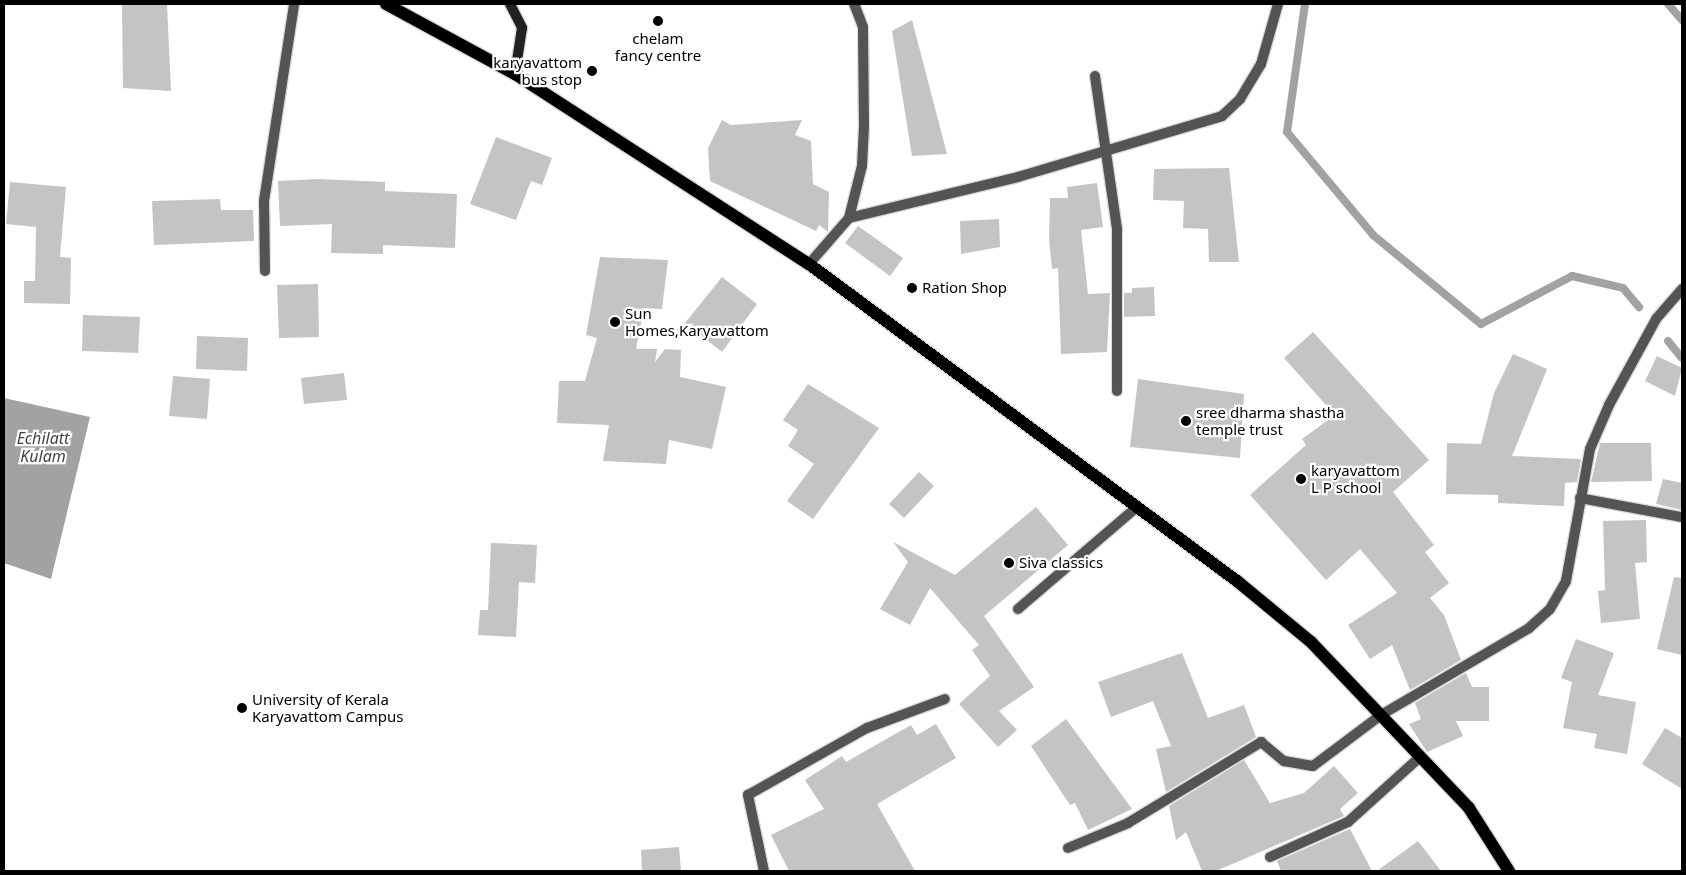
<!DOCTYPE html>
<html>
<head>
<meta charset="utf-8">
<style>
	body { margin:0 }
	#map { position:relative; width:1686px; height:875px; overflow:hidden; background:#fff; font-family:"Noto Sans",sans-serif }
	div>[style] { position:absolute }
	.water>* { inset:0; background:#a2a2a2 }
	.stream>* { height:8px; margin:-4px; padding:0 4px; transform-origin:4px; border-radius:4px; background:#a2a2a2 }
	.building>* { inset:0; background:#c4c4c4 }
	.roads { filter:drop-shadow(1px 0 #dbdbdb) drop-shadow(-1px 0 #dbdbdb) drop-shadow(0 1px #dbdbdb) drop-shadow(0 -1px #dbdbdb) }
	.minor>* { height:10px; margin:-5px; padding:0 5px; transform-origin:5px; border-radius:5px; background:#545454 }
	.secondary>* { height:10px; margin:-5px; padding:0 5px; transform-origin:5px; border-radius:5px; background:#212121 }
	.primary>* { height:12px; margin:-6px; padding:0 6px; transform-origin:6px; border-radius:6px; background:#000 }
	.dots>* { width:14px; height:14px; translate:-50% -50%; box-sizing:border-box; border:2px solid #fff; border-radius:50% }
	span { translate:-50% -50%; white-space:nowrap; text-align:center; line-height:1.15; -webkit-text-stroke:4.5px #fff; paint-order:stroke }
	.poi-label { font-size:15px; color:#000 }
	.right { translate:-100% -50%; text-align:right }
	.left { translate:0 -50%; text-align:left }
	.water-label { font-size:16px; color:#434343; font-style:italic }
	.frame { position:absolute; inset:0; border:5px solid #000; pointer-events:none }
</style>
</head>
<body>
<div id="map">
	<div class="water">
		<i style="clip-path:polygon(4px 398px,90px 417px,51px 579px,4px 563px)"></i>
	</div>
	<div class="stream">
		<i style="left:1305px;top:4px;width:129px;rotate:98deg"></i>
		<i style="left:1287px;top:132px;width:134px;rotate:50.1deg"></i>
		<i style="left:1373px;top:235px;width:140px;rotate:39.5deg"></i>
		<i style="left:1481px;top:324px;width:103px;rotate:-27.8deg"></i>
		<i style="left:1572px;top:276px;width:52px;rotate:13.2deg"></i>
		<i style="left:1623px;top:288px;width:25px;rotate:50deg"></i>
		<i style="left:1668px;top:4px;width:21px;rotate:49deg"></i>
		<i style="left:1668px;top:341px;width:22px;rotate:51deg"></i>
	</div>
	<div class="building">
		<i style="clip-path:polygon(122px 4px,167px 4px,171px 91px,123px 88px)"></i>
		<i style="clip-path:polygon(912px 20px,947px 154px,912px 156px,892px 31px)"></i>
		<i style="clip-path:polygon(722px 120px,731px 125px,802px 120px,795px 135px,811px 141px,813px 184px,829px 192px,828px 232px,819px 225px,816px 231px,710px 181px,708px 148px)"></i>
		<i style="clip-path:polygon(496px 137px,552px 158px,542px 185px,531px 181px,516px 220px,470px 204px)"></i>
		<i style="clip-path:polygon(1229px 168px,1239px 262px,1209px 262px,1208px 229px,1183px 228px,1184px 201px,1153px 200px,1154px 169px)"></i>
		<i style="clip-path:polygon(318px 179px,385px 182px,385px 191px,457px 194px,455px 248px,383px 245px,383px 254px,331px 253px,332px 224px,280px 226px,278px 181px)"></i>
		<i style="clip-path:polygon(10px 182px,66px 187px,60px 257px,71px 258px,70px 304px,24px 303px,24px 281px,35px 281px,36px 227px,6px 224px)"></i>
		<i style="clip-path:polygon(1097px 183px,1103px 227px,1081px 230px,1088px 294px,1110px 293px,1107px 352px,1061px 354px,1058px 268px,1052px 269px,1049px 239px,1050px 198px,1068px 198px,1067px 187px)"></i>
		<i style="clip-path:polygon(220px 199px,221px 210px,253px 210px,254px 241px,154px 245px,152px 201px)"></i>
		<i style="clip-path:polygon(999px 219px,1000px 247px,961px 254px,960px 221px)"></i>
		<i style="clip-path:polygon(858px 226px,903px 258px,890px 276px,845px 243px)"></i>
		<i style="clip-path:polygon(600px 257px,668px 260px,662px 309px,644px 308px,636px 349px,657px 349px,655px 362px,665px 349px,681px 350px,680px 377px,726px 387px,712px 449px,669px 440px,666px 464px,603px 461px,609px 425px,557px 423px,559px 381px,585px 381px,597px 338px,586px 335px)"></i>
		<i style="clip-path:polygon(722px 277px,757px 304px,722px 352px,685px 323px)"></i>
		<i style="clip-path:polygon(318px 284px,319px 337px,279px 338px,277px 285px)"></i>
		<i style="clip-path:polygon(1154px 287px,1155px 316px,1124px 317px,1124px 293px,1132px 293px,1132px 288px)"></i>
		<i style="clip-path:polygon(83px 315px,140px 317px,138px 353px,82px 351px)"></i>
		<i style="clip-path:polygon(1313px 332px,1429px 460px,1393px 492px,1434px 545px,1425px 552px,1449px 583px,1430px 598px,1444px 615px,1461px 660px,1410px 690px,1392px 645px,1370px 659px,1348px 625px,1397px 593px,1382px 575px,1360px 549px,1326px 580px,1250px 495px,1306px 445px,1302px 439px,1335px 415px,1284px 358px)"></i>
		<i style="clip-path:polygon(197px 336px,248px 338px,247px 371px,196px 369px)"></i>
		<i style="clip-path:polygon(1513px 354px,1547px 369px,1512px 456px,1581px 459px,1577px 482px,1565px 483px,1564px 506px,1498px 503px,1498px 495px,1446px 494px,1447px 443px,1481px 444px,1494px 393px)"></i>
		<i style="clip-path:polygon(1657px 356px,1682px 368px,1675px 396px,1645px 381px)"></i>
		<i style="clip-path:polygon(344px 373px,347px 400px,304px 404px,301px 378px)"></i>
		<i style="clip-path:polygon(173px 376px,210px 379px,207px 419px,169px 416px)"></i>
		<i style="clip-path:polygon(1138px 379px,1244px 394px,1240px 458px,1130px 447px)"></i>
		<i style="clip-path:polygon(808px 384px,879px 428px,813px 519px,787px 501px,814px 464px,788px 446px,798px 430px,783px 420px)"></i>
		<i style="clip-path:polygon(1600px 443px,1651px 443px,1652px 481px,1591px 482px)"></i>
		<i style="clip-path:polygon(919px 472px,934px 486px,904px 518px,889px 504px)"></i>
		<i style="clip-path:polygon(1663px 479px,1682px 483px,1682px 510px,1656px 504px)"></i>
		<i style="clip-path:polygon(1036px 507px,1068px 545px,984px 616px,1034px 687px,999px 711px,1017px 730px,998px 747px,959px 704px,990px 676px,972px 650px,979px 645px,930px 588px,910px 625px,880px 609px,908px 562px,893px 542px,955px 575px)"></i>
		<i style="clip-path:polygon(1646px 520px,1647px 562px,1635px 563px,1640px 619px,1601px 623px,1598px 591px,1605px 590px,1603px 521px)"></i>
		<i style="clip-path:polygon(491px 543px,537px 545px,535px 583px,519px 582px,516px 637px,478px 635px,480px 610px,488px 610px)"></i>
		<i style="clip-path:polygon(1674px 577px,1682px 578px,1682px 655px,1657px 649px)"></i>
		<i style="clip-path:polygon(1576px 639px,1614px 653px,1598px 695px,1636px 702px,1627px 754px,1594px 748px,1597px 734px,1563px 728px,1572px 682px,1561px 678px)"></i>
		<i style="clip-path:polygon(1182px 653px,1208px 718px,1244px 705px,1256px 737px,1166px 792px,1156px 749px,1171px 746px,1153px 701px,1111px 717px,1098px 682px)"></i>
		<i style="clip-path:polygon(1466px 673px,1472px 687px,1489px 687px,1489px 721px,1456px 721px,1463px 736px,1427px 752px,1409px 724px,1421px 719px,1415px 703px)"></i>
		<i style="clip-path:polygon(1066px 719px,1132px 809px,1088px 830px,1075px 803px,1070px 805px,1031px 746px)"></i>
		<i style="clip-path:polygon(936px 724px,956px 758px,877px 804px,915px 871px,789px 871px,771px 835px,824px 809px,805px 780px,842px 756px,846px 762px,911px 725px,917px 735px)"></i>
		<i style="clip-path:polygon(1665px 728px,1682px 738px,1682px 789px,1642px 764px)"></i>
		<i style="clip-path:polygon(1244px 760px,1270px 803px,1304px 793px,1334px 766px,1358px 793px,1340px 809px,1344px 816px,1216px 871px,1202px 871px,1186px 832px,1176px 840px,1169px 806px)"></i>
		<i style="clip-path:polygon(1350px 829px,1372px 871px,1281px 871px,1277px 861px)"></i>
		<i style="clip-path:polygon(1418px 841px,1441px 871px,1377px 871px)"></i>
		<i style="clip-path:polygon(679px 847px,681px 871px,642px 871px,641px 850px)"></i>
	</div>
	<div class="roads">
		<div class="minor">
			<i style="left:1095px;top:76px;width:155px;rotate:81.8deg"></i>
			<i style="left:1117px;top:229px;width:162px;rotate:90deg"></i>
			<i style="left:849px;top:218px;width:54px;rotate:-76deg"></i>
			<i style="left:862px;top:166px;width:40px;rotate:-87.1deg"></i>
			<i style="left:864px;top:126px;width:99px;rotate:-90.6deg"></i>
			<i style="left:863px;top:27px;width:25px;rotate:-111deg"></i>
			<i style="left:809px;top:264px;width:61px;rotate:-49deg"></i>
			<i style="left:849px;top:218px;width:174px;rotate:-13.6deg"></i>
			<i style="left:1018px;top:177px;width:213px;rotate:-16.6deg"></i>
			<i style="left:1222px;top:116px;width:25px;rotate:-43deg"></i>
			<i style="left:1240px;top:99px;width:41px;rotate:-59deg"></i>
			<i style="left:1261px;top:64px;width:62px;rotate:-74.2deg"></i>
			<i style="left:265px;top:271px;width:70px;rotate:-90.8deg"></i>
			<i style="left:264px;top:201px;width:199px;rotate:-81.3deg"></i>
			<i style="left:1580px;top:498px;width:104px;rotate:10.6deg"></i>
			<i style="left:1018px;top:609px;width:157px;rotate:-40.6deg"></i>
			<i style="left:1068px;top:848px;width:65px;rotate:-22.6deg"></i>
			<i style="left:1128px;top:823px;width:156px;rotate:-31.3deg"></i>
			<i style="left:1261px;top:742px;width:30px;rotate:40deg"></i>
			<i style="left:1284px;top:761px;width:29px;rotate:10deg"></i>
			<i style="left:1313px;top:766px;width:85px;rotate:-36.9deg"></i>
			<i style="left:1381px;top:715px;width:172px;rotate:-30.4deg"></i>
			<i style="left:1529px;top:628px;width:28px;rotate:-42deg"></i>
			<i style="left:1550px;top:609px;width:32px;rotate:-60deg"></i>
			<i style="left:1566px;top:581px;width:134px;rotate:-79.7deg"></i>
			<i style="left:1590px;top:449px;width:48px;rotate:-66.6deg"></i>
			<i style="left:1609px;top:405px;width:98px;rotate:-61.3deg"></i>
			<i style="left:1656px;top:319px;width:40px;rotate:-49deg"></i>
			<i style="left:1270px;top:857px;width:85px;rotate:-24.2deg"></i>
			<i style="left:1348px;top:822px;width:97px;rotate:-42.1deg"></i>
			<i style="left:764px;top:871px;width:78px;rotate:-101.9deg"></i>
			<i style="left:748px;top:795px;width:137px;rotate:-29.4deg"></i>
			<i style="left:867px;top:728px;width:83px;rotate:-20.4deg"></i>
		</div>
		<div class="secondary">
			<i style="left:510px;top:4px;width:27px;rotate:63deg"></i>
			<i style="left:522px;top:28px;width:47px;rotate:98.7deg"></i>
		</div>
		<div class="primary">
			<i style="left:386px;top:4px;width:147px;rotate:28.5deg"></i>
			<i style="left:515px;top:74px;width:350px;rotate:32.9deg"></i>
			<i style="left:809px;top:264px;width:533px;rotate:36.53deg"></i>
			<i style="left:1237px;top:581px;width:96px;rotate:39.5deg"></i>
			<i style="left:1311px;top:642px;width:229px;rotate:46.4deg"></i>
			<i style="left:1469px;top:808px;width:75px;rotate:57.6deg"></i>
		</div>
	</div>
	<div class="dots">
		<i style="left:658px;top:21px;background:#000"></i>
		<i style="left:592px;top:71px;background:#000"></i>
		<i style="left:912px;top:288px;background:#000"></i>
		<i style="left:615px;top:322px;background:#000"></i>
		<i style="left:1186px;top:421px;background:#000"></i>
		<i style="left:1301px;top:479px;background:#000"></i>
		<i style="left:1009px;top:563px;background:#000"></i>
		<i style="left:242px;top:708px;background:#000"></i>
	</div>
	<div class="poi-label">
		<span style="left:658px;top:47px">chelam<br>fancy centre</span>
		<span class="right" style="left:582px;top:71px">karyavattom<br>bus stop</span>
		<span class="left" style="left:922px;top:288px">Ration Shop</span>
		<span class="left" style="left:625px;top:322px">Sun<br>Homes,Karyavattom</span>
		<span class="left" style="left:1196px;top:421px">sree dharma shastha<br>temple trust</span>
		<span class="left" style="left:1311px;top:479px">karyavattom<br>L P school</span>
		<span class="left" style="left:1019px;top:563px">Siva classics</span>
		<span class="left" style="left:252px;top:708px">University of Kerala<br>Karyavattom Campus</span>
	</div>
	<div class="water-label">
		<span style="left:43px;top:447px">Echilatt<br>Kulam</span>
	</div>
	<div class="frame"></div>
</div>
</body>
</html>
